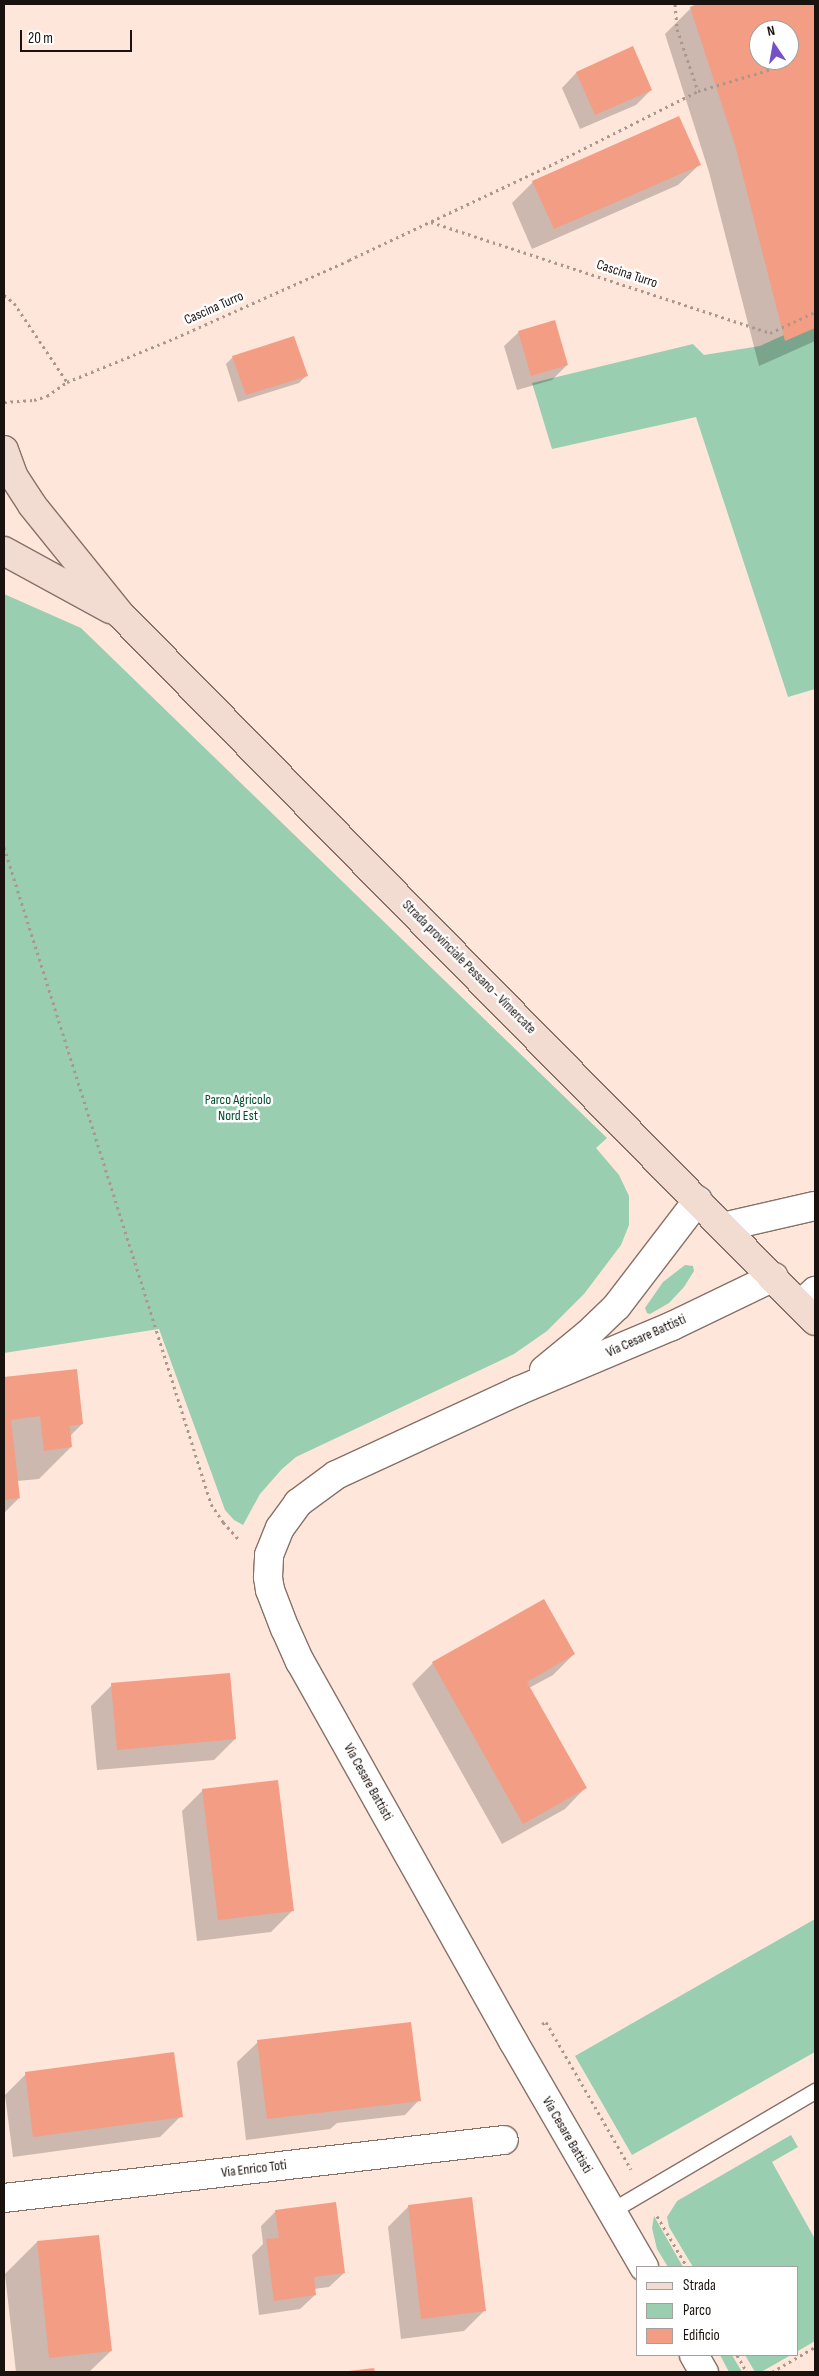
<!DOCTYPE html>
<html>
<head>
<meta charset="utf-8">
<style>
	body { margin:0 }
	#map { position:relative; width:819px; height:2376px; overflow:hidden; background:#ffe6da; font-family:"Sofia Sans Condensed",sans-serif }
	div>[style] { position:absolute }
	.green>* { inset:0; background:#9aceb0 }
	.shadow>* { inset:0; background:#0003 }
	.building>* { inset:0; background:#f39d84 }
	.path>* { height:3px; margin-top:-1.5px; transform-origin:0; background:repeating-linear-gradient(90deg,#aa978e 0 2.5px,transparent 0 6.5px) }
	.roads { filter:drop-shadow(1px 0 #877167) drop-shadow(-1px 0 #877167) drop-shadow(0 1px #877167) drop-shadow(0 -1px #877167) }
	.lane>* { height:15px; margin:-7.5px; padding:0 7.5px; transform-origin:7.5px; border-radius:7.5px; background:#fff }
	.street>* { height:28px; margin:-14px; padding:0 14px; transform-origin:14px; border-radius:14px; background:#fff }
	.secondary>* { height:28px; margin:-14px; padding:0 14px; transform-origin:14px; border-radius:14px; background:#f2dcd1 }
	span { translate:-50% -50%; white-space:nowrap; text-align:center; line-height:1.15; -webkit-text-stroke:5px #fff; paint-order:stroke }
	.street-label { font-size:14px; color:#1a120e }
	.park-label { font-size:14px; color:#014c2e }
	.frame { position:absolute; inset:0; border:5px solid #1a120e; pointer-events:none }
	.legend { position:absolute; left:636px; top:2266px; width:162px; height:90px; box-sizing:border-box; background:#fff; border:1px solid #a3a09f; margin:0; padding:6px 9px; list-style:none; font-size:15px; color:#1a120e }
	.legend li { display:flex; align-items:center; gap:10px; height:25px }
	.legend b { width:25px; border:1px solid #a3a09f }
	.north { position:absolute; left:749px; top:20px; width:50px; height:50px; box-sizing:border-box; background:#fff; border:1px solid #a3a09f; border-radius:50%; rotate:348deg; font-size:14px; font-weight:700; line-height:20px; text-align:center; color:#1a120e }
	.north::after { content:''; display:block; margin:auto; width:18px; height:22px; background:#7450c9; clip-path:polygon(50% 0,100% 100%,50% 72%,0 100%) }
	.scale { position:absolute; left:20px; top:30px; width:112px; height:22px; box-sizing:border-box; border:2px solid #1a120e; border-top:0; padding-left:6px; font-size:15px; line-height:18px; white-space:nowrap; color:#1a120e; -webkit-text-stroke:4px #fff; paint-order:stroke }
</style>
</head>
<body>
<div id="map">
	<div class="green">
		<i style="clip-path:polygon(815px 321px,815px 689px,788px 697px,696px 417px,552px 449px,532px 383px,693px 344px,704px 355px,760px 346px)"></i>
		<i style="clip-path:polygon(4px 594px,81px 628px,607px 1138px,596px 1148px,619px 1175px,629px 1196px,629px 1225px,621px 1245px,584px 1294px,547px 1331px,514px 1354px,296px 1457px,282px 1469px,260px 1494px,243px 1525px,234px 1520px,225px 1510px,159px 1329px,4px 1353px)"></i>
		<i style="clip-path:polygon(685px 1265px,693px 1266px,694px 1271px,684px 1287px,669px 1303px,650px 1314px,647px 1313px,645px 1308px,663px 1282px)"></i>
		<i style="clip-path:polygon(815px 1919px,815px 2052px,632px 2155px,575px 2056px)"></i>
		<i style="clip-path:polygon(791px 2135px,798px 2147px,772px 2162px,815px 2239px,815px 2341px,798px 2351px,798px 2267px,693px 2267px,669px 2227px,667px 2217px,677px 2201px)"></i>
		<i style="clip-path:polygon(654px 2216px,683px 2267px,668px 2267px,657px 2249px,652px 2228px)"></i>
		<i style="clip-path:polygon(720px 2355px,732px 2355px,742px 2372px,729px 2372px)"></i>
		<i style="clip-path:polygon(745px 2355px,791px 2355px,761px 2372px,755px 2372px)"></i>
	</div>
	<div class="shadow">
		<i style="clip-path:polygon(evenodd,700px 4px,815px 4px,815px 341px,759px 366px,709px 172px,665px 34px,691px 8px,700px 4px,759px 30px,789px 30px,789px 60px,759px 60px,759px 30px)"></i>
		<i style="clip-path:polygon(632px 48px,651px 90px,636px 105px,580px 129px,562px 88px,576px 73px)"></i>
		<i style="clip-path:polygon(699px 165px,678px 185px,532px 249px,512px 203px,533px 182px)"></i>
		<i style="clip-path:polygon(519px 332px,567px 365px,552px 380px,517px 390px,504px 346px)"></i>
		<i style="clip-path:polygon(233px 357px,307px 375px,299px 383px,238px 402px,226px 364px)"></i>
		<i style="clip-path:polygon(75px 1370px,82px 1424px,70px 1436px,71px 1447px,39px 1479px,17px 1481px,19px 1498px,4px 1513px,4px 1379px)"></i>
		<i style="clip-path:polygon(574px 1654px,553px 1675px,529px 1688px,585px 1788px,565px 1809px,502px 1844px,412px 1684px,433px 1663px)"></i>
		<i style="clip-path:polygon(112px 1685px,235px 1739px,214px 1760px,97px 1770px,91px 1706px)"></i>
		<i style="clip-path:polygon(203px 1790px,292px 1911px,271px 1932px,197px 1941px,182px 1811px)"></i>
		<i style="clip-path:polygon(258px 2042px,419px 2100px,405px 2115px,337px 2123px,330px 2129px,246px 2140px,237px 2062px)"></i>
		<i style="clip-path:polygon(26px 2074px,181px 2116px,160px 2137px,13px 2157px,5px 2095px)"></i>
		<i style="clip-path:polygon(409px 2206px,485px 2310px,464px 2331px,401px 2339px,388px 2227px)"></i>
		<i style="clip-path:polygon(276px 2211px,344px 2273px,329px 2287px,314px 2289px,315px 2295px,300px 2309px,259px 2315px,252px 2255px,263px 2244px,261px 2226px)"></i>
		<i style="clip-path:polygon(37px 2242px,111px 2351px,89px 2372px,16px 2372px,5px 2274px)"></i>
	</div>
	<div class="building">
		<i style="clip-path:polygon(evenodd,697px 4px,815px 4px,815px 328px,785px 341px,735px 145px,690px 7px,697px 4px,759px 30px,789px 30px,789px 60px,759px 60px,759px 30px)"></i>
		<i style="clip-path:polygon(633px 46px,652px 90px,595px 115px,576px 72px)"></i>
		<i style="clip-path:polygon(679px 116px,701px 165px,554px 229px,532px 181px)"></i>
		<i style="clip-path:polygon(555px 320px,568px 365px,531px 376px,518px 331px)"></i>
		<i style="clip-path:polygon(294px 336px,308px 376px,246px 395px,232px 356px)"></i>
		<i style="clip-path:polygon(77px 1369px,83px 1424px,70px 1426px,72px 1447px,44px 1451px,40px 1416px,11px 1420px,20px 1498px,4px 1500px,4px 1377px)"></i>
		<i style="clip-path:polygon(544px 1599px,575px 1654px,527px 1682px,587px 1788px,523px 1824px,432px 1662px)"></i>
		<i style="clip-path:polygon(230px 1673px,236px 1739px,117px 1750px,111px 1683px)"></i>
		<i style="clip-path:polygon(278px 1780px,294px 1911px,218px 1920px,202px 1789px)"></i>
		<i style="clip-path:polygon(411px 2022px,421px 2101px,267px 2119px,257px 2040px)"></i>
		<i style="clip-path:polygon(174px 2052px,183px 2117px,33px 2137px,25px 2072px)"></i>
		<i style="clip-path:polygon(472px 2197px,486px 2311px,421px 2319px,408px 2205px)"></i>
		<i style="clip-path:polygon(336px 2202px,345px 2273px,314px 2277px,316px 2295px,274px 2301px,266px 2239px,279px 2238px,275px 2210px)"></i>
		<i style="clip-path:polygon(99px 2235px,112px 2351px,49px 2358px,37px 2241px)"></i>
		<i style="clip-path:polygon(374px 2368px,375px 2372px,349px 2372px,349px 2371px)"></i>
	</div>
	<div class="path">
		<i style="left:675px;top:4px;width:25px;rotate:85deg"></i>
		<i style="left:677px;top:29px;width:65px;rotate:71.3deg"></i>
		<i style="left:431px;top:222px;width:357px;rotate:18.1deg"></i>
		<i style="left:770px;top:333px;width:50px;rotate:-25deg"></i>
		<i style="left:4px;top:295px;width:13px;rotate:39deg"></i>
		<i style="left:14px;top:303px;width:95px;rotate:56.1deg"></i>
		<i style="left:4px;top:402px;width:30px;rotate:-4deg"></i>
		<i style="left:34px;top:400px;width:14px;rotate:-17deg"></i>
		<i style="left:47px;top:396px;width:24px;rotate:-35deg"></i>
		<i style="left:67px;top:382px;width:117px;rotate:-22.2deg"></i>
		<i style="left:175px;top:338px;width:191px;rotate:-24.1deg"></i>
		<i style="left:349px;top:260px;width:228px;rotate:-25.2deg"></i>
		<i style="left:555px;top:163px;width:160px;rotate:-26.7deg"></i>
		<i style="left:698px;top:91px;width:80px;rotate:-16.6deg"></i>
		<i style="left:4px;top:847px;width:689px;rotate:72.51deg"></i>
		<i style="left:211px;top:1504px;width:22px;rotate:56deg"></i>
		<i style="left:223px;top:1522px;width:24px;rotate:48deg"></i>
		<i style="left:542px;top:2024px;width:4px;rotate:-27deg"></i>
		<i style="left:546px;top:2022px;width:170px;rotate:60deg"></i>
		<i style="left:657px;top:2216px;width:59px;rotate:59.5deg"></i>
		<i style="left:737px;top:2355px;width:20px;rotate:60deg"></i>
		<i style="left:772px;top:2372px;width:50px;rotate:-30.2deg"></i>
	</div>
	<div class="roads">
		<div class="lane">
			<i style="left:611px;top:2211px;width:237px;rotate:-30.5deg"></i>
		</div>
		<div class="street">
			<i style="left:723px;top:1227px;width:94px;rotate:-12.9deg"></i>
			<i style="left:800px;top:1305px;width:21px;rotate:-43deg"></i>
			<i style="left:544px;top:1370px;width:57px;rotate:-39.3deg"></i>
			<i style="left:588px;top:1334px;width:40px;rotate:-44deg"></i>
			<i style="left:617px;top:1306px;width:133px;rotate:-52.6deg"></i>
			<i style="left:4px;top:2198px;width:503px;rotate:-6.62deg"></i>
			<i style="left:644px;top:2267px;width:261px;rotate:-120.1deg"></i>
			<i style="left:513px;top:2041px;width:435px;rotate:-119.3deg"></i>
			<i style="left:300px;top:1662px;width:36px;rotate:-114deg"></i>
			<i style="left:285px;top:1629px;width:42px;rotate:-111deg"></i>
			<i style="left:270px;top:1590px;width:13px;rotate:-99deg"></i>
			<i style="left:268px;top:1577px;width:22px;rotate:-87deg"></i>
			<i style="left:269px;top:1555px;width:29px;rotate:-68deg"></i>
			<i style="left:280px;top:1528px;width:31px;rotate:-54deg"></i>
			<i style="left:298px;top:1503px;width:47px;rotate:-36.4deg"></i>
			<i style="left:336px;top:1475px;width:200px;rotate:-24.8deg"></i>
			<i style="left:518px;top:1391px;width:167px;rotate:-22.9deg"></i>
			<i style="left:672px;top:1326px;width:113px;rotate:-25.7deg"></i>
			<i style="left:694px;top:2355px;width:20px;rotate:60deg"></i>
		</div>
		<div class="secondary">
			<i style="left:4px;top:450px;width:29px;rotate:70deg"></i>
			<i style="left:14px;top:477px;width:33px;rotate:57deg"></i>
			<i style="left:32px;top:505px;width:140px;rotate:51.1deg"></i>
			<i style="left:120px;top:614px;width:991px;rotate:45.49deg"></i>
			<i style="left:4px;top:551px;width:121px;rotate:28.7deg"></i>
		</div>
	</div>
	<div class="street-label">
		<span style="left:627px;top:274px;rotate:18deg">Cascina Turro</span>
		<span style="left:214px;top:308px;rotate:-24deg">Cascina Turro</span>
		<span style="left:469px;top:967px;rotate:45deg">Strada provinciale Pessano - Vimercate</span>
		<span style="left:646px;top:1336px;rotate:-24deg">Via Cesare Battisti</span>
		<span style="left:368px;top:1782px;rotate:61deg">Via Cesare Battisti</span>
		<span style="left:567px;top:2135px;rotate:60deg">Via Cesare Battisti</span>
		<span style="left:254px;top:2169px;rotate:-7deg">Via Enrico Toti</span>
	</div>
	<div class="park-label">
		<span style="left:238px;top:1108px">Parco Agricolo<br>Nord Est</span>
	</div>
	<div class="frame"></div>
	<ul class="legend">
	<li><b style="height:6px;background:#f2dcd1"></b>Strada</li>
	<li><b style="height:14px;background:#9aceb0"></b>Parco</li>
	<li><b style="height:14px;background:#f39d84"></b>Edificio</li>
	</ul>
	<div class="north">N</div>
	<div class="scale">20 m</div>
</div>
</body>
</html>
